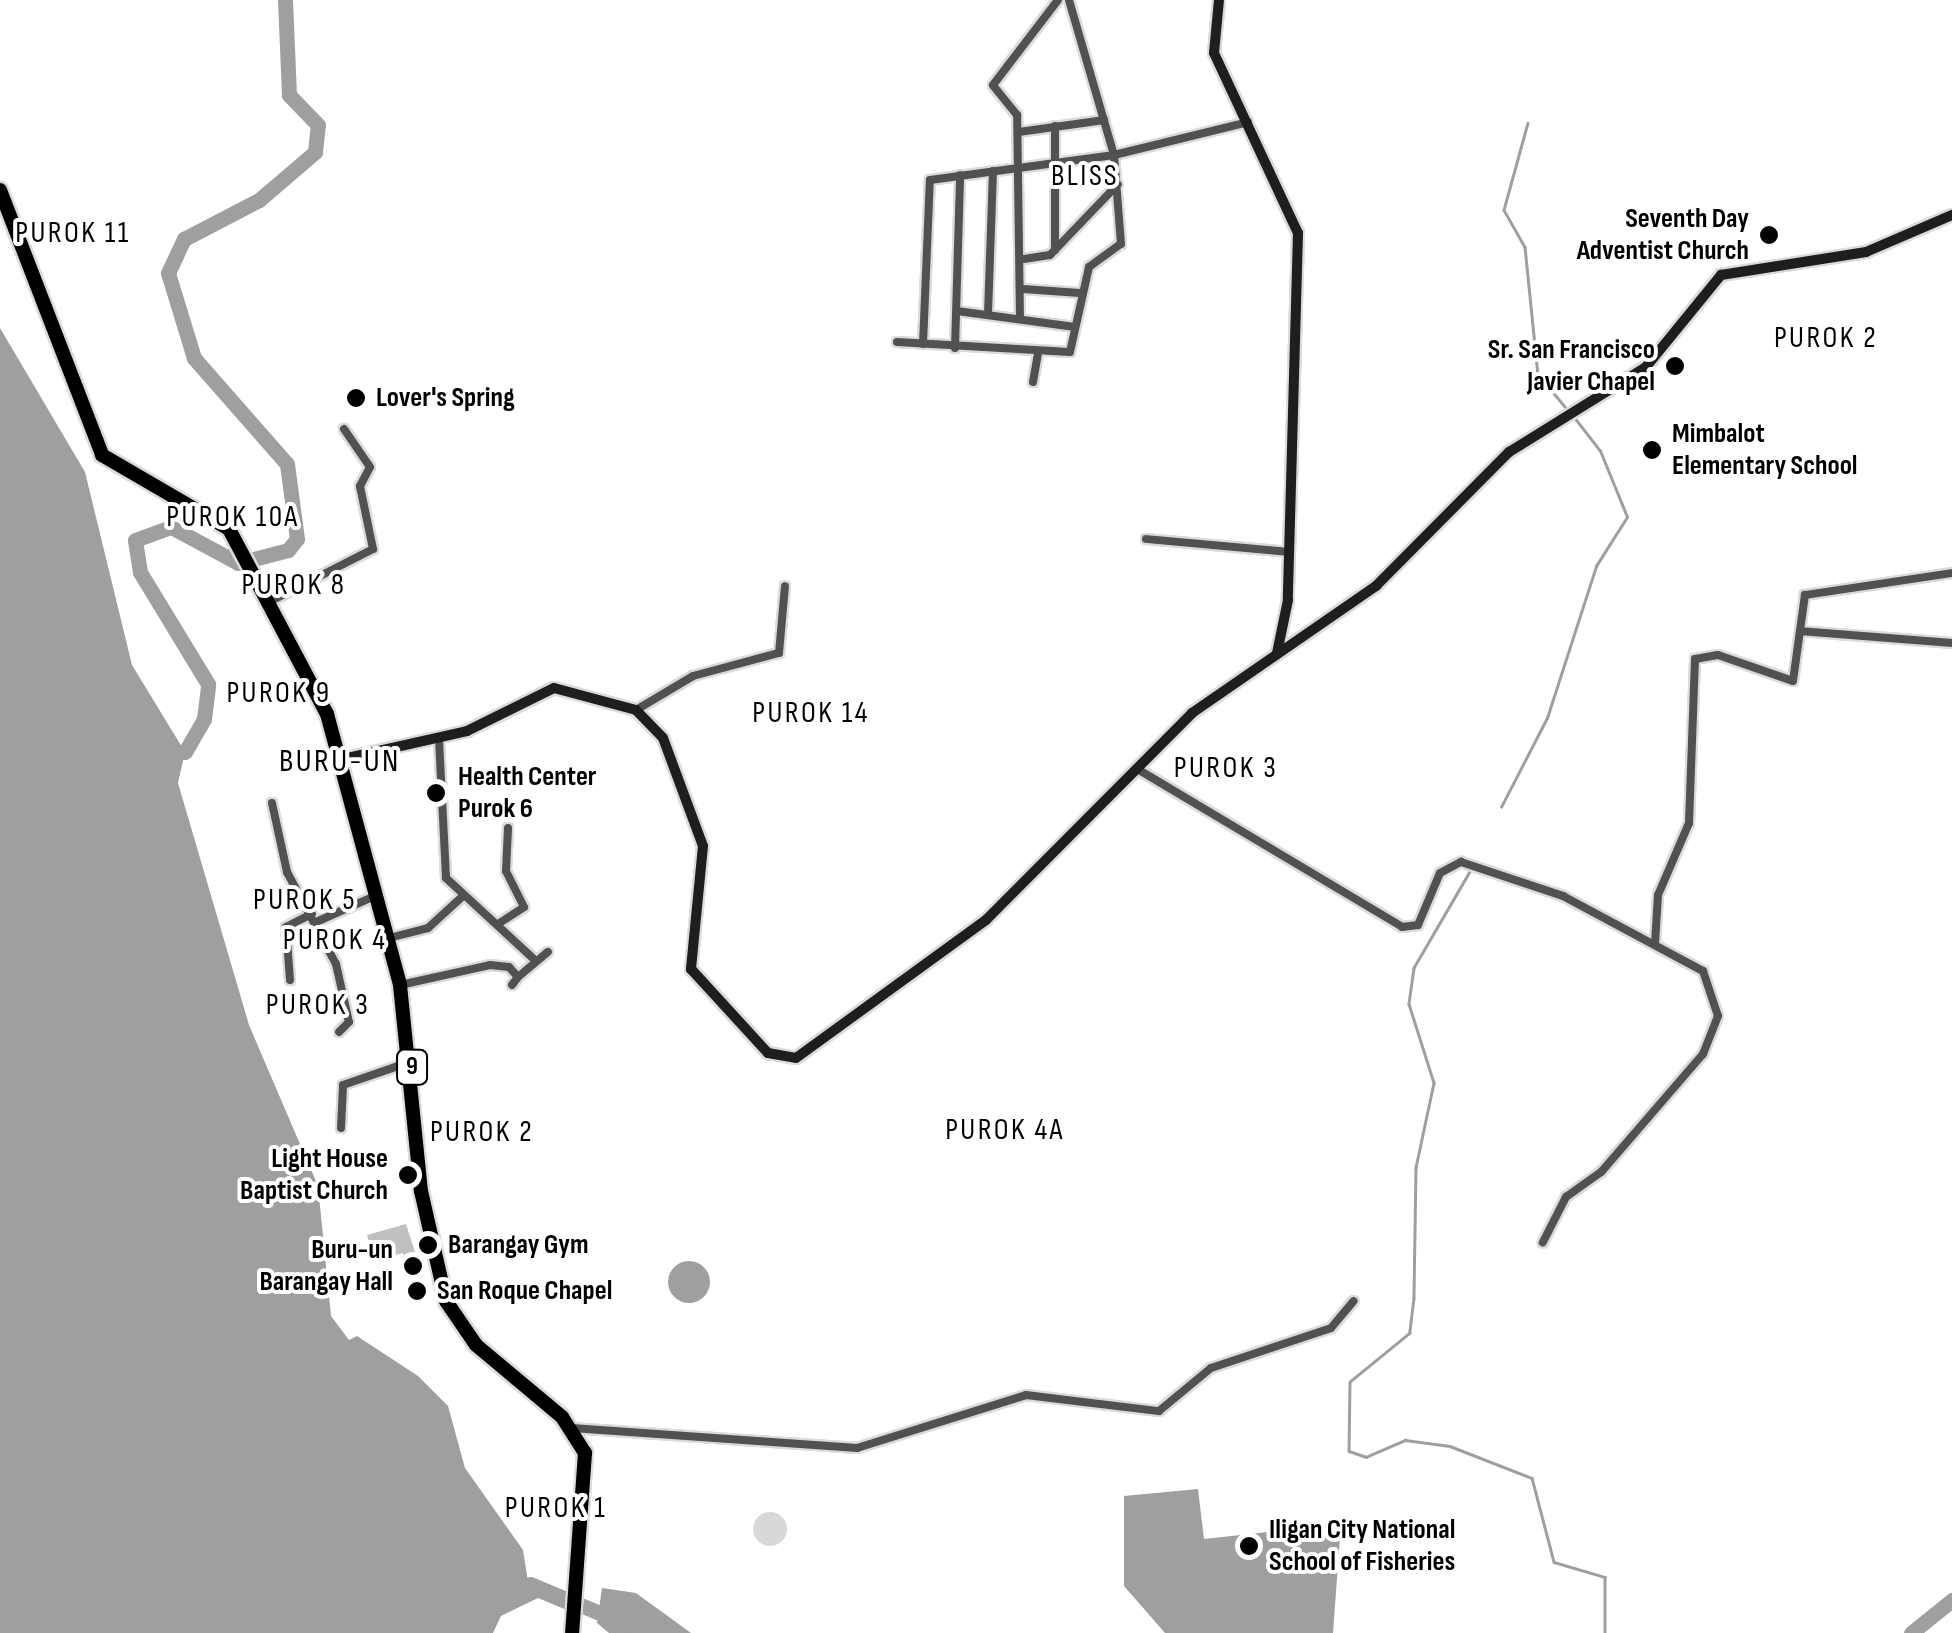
<!DOCTYPE html>
<html>
<head>
<meta charset="utf-8">
<style>
	body { margin:0 }
	#map { position:relative; width:1952px; height:1633px; overflow:hidden; background:#fff; font-family:"Sofia Sans Condensed",sans-serif }
	div>[style] { position:absolute }
	.green>* { inset:0; background:#d8d8d8 }
	.round { border-radius:50% }
	.water>* { inset:0; background:#9f9f9f }
	.stream>* { height:2.5px; margin:-1.25px; padding:0 1.25px; transform-origin:1.25px; border-radius:1.25px; background:#9f9f9f }
	.river>* { height:15px; margin:-7.5px; padding:0 7.5px; transform-origin:7.5px; border-radius:7.5px; background:#9f9f9f }
	.building>* { inset:0; background:#c0c0c0 }
	.roads { filter:drop-shadow(2px 0 #dbdbdb) drop-shadow(-2px 0 #dbdbdb) drop-shadow(0 2px #dbdbdb) drop-shadow(0 -2px #dbdbdb) }
	.street>* { height:8px; margin:-4px; padding:0 4px; transform-origin:4px; border-radius:4px; background:#515151 }
	.secondary>* { height:10px; margin:-5px; padding:0 5px; transform-origin:5px; border-radius:5px; background:#1e1e1e }
	.highway>* { height:14px; margin:-7px; padding:0 7px; transform-origin:7px; border-radius:7px; background:#000 }
	.dots>* { width:28px; height:28px; translate:-50% -50%; box-sizing:border-box; border:5px solid #fff; border-radius:50% }
	span { translate:-50% -50%; white-space:nowrap; text-align:center; line-height:1.15; -webkit-text-stroke:8px #fff; paint-order:stroke }
	.shield-label span { padding:2px 8px; background:#fff; border:2px solid; border-radius:8px; -webkit-text-stroke-width:0 }
	.shield-label { font-size:25px; color:#000; font-weight:700 }
	.poi-label { font-size:28px; color:#000; font-weight:700 }
	.right { translate:-100% -50%; text-align:right }
	.left { translate:0 -50%; text-align:left }
	.neighbourhood-label { font-size:30px; color:#000; letter-spacing:2.5px }
	.quarter-label { font-size:32px; color:#000; letter-spacing:2.5px }
</style>
</head>
<body>
<div id="map">
	<div class="green">
		<i class="round" style="left:753px;top:1512px;width:34px;height:34px"></i>
	</div>
	<div class="water">
		<i style="clip-path:polygon(0 328px,85px 472px,132px 665px,185px 752px,178px 783px,249px 1025px,318px 1186px,331px 1316px,349px 1340px,357px 1336px,418px 1376px,448px 1406px,465px 1468px,523px 1550px,529px 1588px,535px 1581px,571px 1594px,569px 1611px,538px 1598px,501px 1616px,493px 1633px,0 1633px)"></i>
		<i class="round" style="left:668px;top:1261px;width:42px;height:42px"></i>
		<i style="clip-path:polygon(1198px 1489px,1204px 1539px,1341px 1524px,1333px 1633px,1165px 1633px,1124px 1586px,1124px 1496px)"></i>
		<i style="clip-path:polygon(602px 1588px,636px 1593px,691px 1633px,609px 1633px,597px 1623px)"></i>
	</div>
	<div class="stream">
		<i style="left:1528px;top:123px;width:90px;rotate:105.4deg"></i>
		<i style="left:1504px;top:210px;width:43px;rotate:60.4deg"></i>
		<i style="left:1525px;top:247px;width:128px;rotate:84.2deg"></i>
		<i style="left:1538px;top:374px;width:45px;rotate:50.4deg"></i>
		<i style="left:1501px;top:807px;width:100px;rotate:-62.7deg"></i>
		<i style="left:1547px;top:718px;width:160px;rotate:-72.1deg"></i>
		<i style="left:1596px;top:566px;width:58px;rotate:-57.7deg"></i>
		<i style="left:1627px;top:517px;width:71px;rotate:-112.2deg"></i>
		<i style="left:1600px;top:451px;width:46px;rotate:-127.9deg"></i>
		<i style="left:1471px;top:870px;width:113px;rotate:120.2deg"></i>
		<i style="left:1414px;top:968px;width:36px;rotate:98deg"></i>
		<i style="left:1409px;top:1004px;width:83px;rotate:72.4deg"></i>
		<i style="left:1434px;top:1083px;width:87px;rotate:102deg"></i>
		<i style="left:1416px;top:1168px;width:130px;rotate:90.9deg"></i>
		<i style="left:1414px;top:1298px;width:35px;rotate:97deg"></i>
		<i style="left:1410px;top:1333px;width:77px;rotate:140.8deg"></i>
		<i style="left:1350px;top:1382px;width:69px;rotate:90.8deg"></i>
		<i style="left:1349px;top:1451px;width:18px;rotate:19deg"></i>
		<i style="left:1366px;top:1457px;width:43px;rotate:-23.6deg"></i>
		<i style="left:1405px;top:1440px;width:45px;rotate:7.6deg"></i>
		<i style="left:1450px;top:1446px;width:88px;rotate:21.3deg"></i>
		<i style="left:1532px;top:1478px;width:87px;rotate:75.3deg"></i>
		<i style="left:1554px;top:1562px;width:53px;rotate:16.4deg"></i>
		<i style="left:1605px;top:1577px;width:56px;rotate:90deg"></i>
	</div>
	<div class="river">
		<i style="left:185px;top:752px;width:38px;rotate:-60deg"></i>
		<i style="left:204px;top:719px;width:35px;rotate:-83deg"></i>
		<i style="left:208px;top:684px;width:131px;rotate:-121.3deg"></i>
		<i style="left:140px;top:572px;width:32px;rotate:-99deg"></i>
		<i style="left:135px;top:540px;width:38px;rotate:-20deg"></i>
		<i style="left:171px;top:527px;width:76px;rotate:28.2deg"></i>
		<i style="left:238px;top:563px;width:52px;rotate:-14.6deg"></i>
		<i style="left:288px;top:550px;width:14px;rotate:-51deg"></i>
		<i style="left:297px;top:539px;width:76px;rotate:-97.6deg"></i>
		<i style="left:287px;top:464px;width:141px;rotate:-131.3deg"></i>
		<i style="left:194px;top:358px;width:89px;rotate:-107deg"></i>
		<i style="left:168px;top:273px;width:38px;rotate:-65deg"></i>
		<i style="left:184px;top:239px;width:85px;rotate:-27.5deg"></i>
		<i style="left:259px;top:200px;width:74px;rotate:-40.6deg"></i>
		<i style="left:315px;top:152px;width:27px;rotate:-84deg"></i>
		<i style="left:318px;top:125px;width:42px;rotate:-134deg"></i>
		<i style="left:289px;top:95px;width:95px;rotate:-92.4deg"></i>
		<i style="left:530px;top:1584px;width:128px;rotate:22.6deg"></i>
		<i style="left:1911px;top:1633px;width:53px;rotate:-38.8deg"></i>
	</div>
	<div class="building">
		<i style="clip-path:polygon(406px 1224px,423px 1277px,410px 1281px,403px 1253px,374px 1261px,367px 1235px)"></i>
	</div>
	<div class="roads">
		<div class="street">
			<i style="left:1019px;top:132px;width:86px;rotate:-8deg"></i>
			<i style="left:1055px;top:250px;width:124px;rotate:-90deg"></i>
			<i style="left:1024px;top:259px;width:26px;rotate:-9deg"></i>
			<i style="left:1050px;top:255px;width:98px;rotate:-46.2deg"></i>
			<i style="left:1023px;top:289px;width:57px;rotate:4deg"></i>
			<i style="left:957px;top:311px;width:119px;rotate:7.7deg"></i>
			<i style="left:988px;top:314px;width:143px;rotate:-88deg"></i>
			<i style="left:1020px;top:319px;width:204px;rotate:-90.8deg"></i>
			<i style="left:1017px;top:115px;width:38px;rotate:-129deg"></i>
			<i style="left:993px;top:85px;width:107px;rotate:-52.6deg"></i>
			<i style="left:897px;top:342px;width:173px;rotate:3.3deg"></i>
			<i style="left:1070px;top:352px;width:87px;rotate:-77.4deg"></i>
			<i style="left:1089px;top:267px;width:39px;rotate:-36deg"></i>
			<i style="left:1121px;top:244px;width:89px;rotate:-94.5deg"></i>
			<i style="left:1114px;top:155px;width:161px;rotate:-106.2deg"></i>
			<i style="left:923px;top:344px;width:164px;rotate:-87.6deg"></i>
			<i style="left:930px;top:180px;width:186px;rotate:-7.7deg"></i>
			<i style="left:1114px;top:155px;width:138px;rotate:-13.8deg"></i>
			<i style="left:955px;top:348px;width:173px;rotate:-88.3deg"></i>
			<i style="left:1033px;top:382px;width:27px;rotate:-80deg"></i>
			<i style="left:1146px;top:539px;width:143px;rotate:5.2deg"></i>
			<i style="left:267px;top:603px;width:119px;rotate:-27deg"></i>
			<i style="left:373px;top:549px;width:64px;rotate:-101.7deg"></i>
			<i style="left:360px;top:486px;width:21px;rotate:-62deg"></i>
			<i style="left:370px;top:467px;width:46px;rotate:-124.4deg"></i>
			<i style="left:1800px;top:631px;width:152px;rotate:4.5deg"></i>
			<i style="left:636px;top:710px;width:66px;rotate:-30.8deg"></i>
			<i style="left:693px;top:676px;width:89px;rotate:-15deg"></i>
			<i style="left:779px;top:653px;width:67px;rotate:-84.9deg"></i>
			<i style="left:439px;top:739px;width:139px;rotate:87.1deg"></i>
			<i style="left:446px;top:878px;width:122px;rotate:42.7deg"></i>
			<i style="left:1139px;top:770px;width:306px;rotate:30.8deg"></i>
			<i style="left:1402px;top:927px;width:16px;rotate:-7deg"></i>
			<i style="left:1418px;top:925px;width:56px;rotate:-67.1deg"></i>
			<i style="left:1440px;top:873px;width:24px;rotate:-28deg"></i>
			<i style="left:1461px;top:862px;width:108px;rotate:18.4deg"></i>
			<i style="left:1563px;top:896px;width:159px;rotate:28.2deg"></i>
			<i style="left:1703px;top:971px;width:47px;rotate:71.6deg"></i>
			<i style="left:1718px;top:1016px;width:41px;rotate:111.5deg"></i>
			<i style="left:1703px;top:1054px;width:156px;rotate:130.8deg"></i>
			<i style="left:1601px;top:1172px;width:43px;rotate:144.5deg"></i>
			<i style="left:1566px;top:1197px;width:51px;rotate:117.1deg"></i>
			<i style="left:272px;top:803px;width:71px;rotate:77.7deg"></i>
			<i style="left:287px;top:872px;width:104px;rotate:62deg"></i>
			<i style="left:336px;top:964px;width:59px;rotate:77.4deg"></i>
			<i style="left:349px;top:1022px;width:14px;rotate:135deg"></i>
			<i style="left:316px;top:922px;width:64px;rotate:-23.8deg"></i>
			<i style="left:498px;top:924px;width:31px;rotate:-33deg"></i>
			<i style="left:524px;top:907px;width:40px;rotate:-116.6deg"></i>
			<i style="left:506px;top:871px;width:43px;rotate:-87.3deg"></i>
			<i style="left:389px;top:938px;width:40px;rotate:-14.4deg"></i>
			<i style="left:428px;top:928px;width:47px;rotate:-42.4deg"></i>
			<i style="left:1655px;top:943px;width:48px;rotate:-86.4deg"></i>
			<i style="left:1658px;top:895px;width:78px;rotate:-66.7deg"></i>
			<i style="left:1689px;top:823px;width:164px;rotate:-87.9deg"></i>
			<i style="left:1695px;top:659px;width:23px;rotate:-10deg"></i>
			<i style="left:1718px;top:655px;width:79px;rotate:19.1deg"></i>
			<i style="left:1793px;top:681px;width:87px;rotate:-82.1deg"></i>
			<i style="left:1805px;top:595px;width:149px;rotate:-8.5deg"></i>
			<i style="left:518px;top:977px;width:39px;rotate:-40deg"></i>
			<i style="left:290px;top:980px;width:53px;rotate:-94.3deg"></i>
			<i style="left:286px;top:927px;width:29px;rotate:-27deg"></i>
			<i style="left:400px;top:985px;width:92px;rotate:-12.5deg"></i>
			<i style="left:490px;top:965px;width:19px;rotate:6deg"></i>
			<i style="left:509px;top:967px;width:13px;rotate:48deg"></i>
			<i style="left:518px;top:977px;width:10px;rotate:127deg"></i>
			<i style="left:341px;top:1128px;width:43px;rotate:-87.3deg"></i>
			<i style="left:343px;top:1085px;width:68px;rotate:-19deg"></i>
			<i style="left:572px;top:1428px;width:286px;rotate:4deg"></i>
			<i style="left:857px;top:1448px;width:177px;rotate:-17.4deg"></i>
			<i style="left:1026px;top:1395px;width:134px;rotate:6.9deg"></i>
			<i style="left:1159px;top:1411px;width:67px;rotate:-39.6deg"></i>
			<i style="left:1211px;top:1368px;width:126px;rotate:-18.4deg"></i>
			<i style="left:1331px;top:1328px;width:35px;rotate:-50deg"></i>
		</div>
		<div class="secondary">
			<i style="left:1219px;top:0;width:53px;rotate:95.4deg"></i>
			<i style="left:1214px;top:53px;width:199px;rotate:65deg"></i>
			<i style="left:1298px;top:233px;width:367px;rotate:91.6deg"></i>
			<i style="left:1288px;top:600px;width:54px;rotate:101.7deg"></i>
			<i style="left:343px;top:759px;width:127px;rotate:-12.7deg"></i>
			<i style="left:467px;top:731px;width:97px;rotate:-26.3deg"></i>
			<i style="left:554px;top:688px;width:85px;rotate:15deg"></i>
			<i style="left:636px;top:710px;width:39px;rotate:46deg"></i>
			<i style="left:663px;top:738px;width:115px;rotate:69.7deg"></i>
			<i style="left:703px;top:846px;width:124px;rotate:95.6deg"></i>
			<i style="left:691px;top:969px;width:114px;rotate:47.5deg"></i>
			<i style="left:768px;top:1053px;width:28px;rotate:10deg"></i>
			<i style="left:796px;top:1058px;width:235px;rotate:-36deg"></i>
			<i style="left:986px;top:920px;width:292px;rotate:-45.1deg"></i>
			<i style="left:1192px;top:713px;width:224px;rotate:-34.6deg"></i>
			<i style="left:1376px;top:586px;width:189px;rotate:-45.2deg"></i>
			<i style="left:1509px;top:452px;width:161px;rotate:-31.8deg"></i>
			<i style="left:1646px;top:367px;width:119px;rotate:-50.8deg"></i>
			<i style="left:1721px;top:275px;width:147px;rotate:-9deg"></i>
			<i style="left:1866px;top:252px;width:94px;rotate:-23.3deg"></i>
		</div>
		<div class="highway">
			<i style="left:0;top:190px;width:284px;rotate:68.9deg"></i>
			<i style="left:102px;top:455px;width:147px;rotate:30.2deg"></i>
			<i style="left:229px;top:529px;width:209px;rotate:62.1deg"></i>
			<i style="left:327px;top:714px;width:281px;rotate:74.9deg"></i>
			<i style="left:400px;top:985px;width:207px;rotate:84.2deg"></i>
			<i style="left:421px;top:1191px;width:113px;rotate:77.2deg"></i>
			<i style="left:446px;top:1301px;width:53px;rotate:55.7deg"></i>
			<i style="left:476px;top:1345px;width:112px;rotate:39.9deg"></i>
			<i style="left:562px;top:1417px;width:43px;rotate:57.4deg"></i>
			<i style="left:585px;top:1453px;width:180px;rotate:94.1deg"></i>
		</div>
	</div>
	<div class="dots">
		<i style="left:1769px;top:235px;background:#000"></i>
		<i style="left:1675px;top:366px;background:#000"></i>
		<i style="left:356px;top:398px;background:#000"></i>
		<i style="left:1652px;top:450px;background:#000"></i>
		<i style="left:436px;top:793px;background:#000"></i>
		<i style="left:408px;top:1175px;background:#000"></i>
		<i style="left:428px;top:1245px;background:#000"></i>
		<i style="left:413px;top:1266px;background:#000"></i>
		<i style="left:417px;top:1291px;background:#000"></i>
		<i style="left:1249px;top:1546px;background:#000"></i>
	</div>
	<div class="shield-label">
		<span style="left:412px;top:1067px">9</span>
	</div>
	<div class="poi-label">
		<span class="right" style="left:1749px;top:235px">Seventh Day<br>Adventist Church</span>
		<span class="right" style="left:1655px;top:366px">Sr. San Francisco<br>Javier Chapel</span>
		<span class="left" style="left:376px;top:398px">Lover's Spring</span>
		<span class="left" style="left:1672px;top:450px">Mimbalot<br>Elementary School</span>
		<span class="left" style="left:458px;top:793px">Health Center<br>Purok 6</span>
		<span class="right" style="left:388px;top:1175px">Light House<br>Baptist Church</span>
		<span class="left" style="left:448px;top:1245px">Barangay Gym</span>
		<span class="right" style="left:393px;top:1266px">Buru-un<br>Barangay Hall</span>
		<span class="left" style="left:437px;top:1291px">San Roque Chapel</span>
		<span class="left" style="left:1269px;top:1546px">Iligan City National<br>School of Fisheries</span>
	</div>
	<div class="neighbourhood-label">
		<span style="left:1085px;top:176px">BLISS</span>
		<span style="left:73px;top:233px">PUROK 11</span>
		<span style="left:1826px;top:338px">PUROK 2</span>
		<span style="left:233px;top:517px">PUROK 10A</span>
		<span style="left:294px;top:585px">PUROK 8</span>
		<span style="left:279px;top:693px">PUROK 9</span>
		<span style="left:811px;top:713px">PUROK 14</span>
		<span style="left:1226px;top:768px">PUROK 3</span>
		<span style="left:305px;top:900px">PUROK 5</span>
		<span style="left:335px;top:940px">PUROK 4</span>
		<span style="left:318px;top:1005px">PUROK 3</span>
		<span style="left:1005px;top:1130px">PUROK 4A</span>
		<span style="left:482px;top:1132px">PUROK 2</span>
		<span style="left:556px;top:1508px">PUROK 1</span>
	</div>
	<div class="quarter-label">
		<span style="left:340px;top:762px">BURU-UN</span>
	</div>
</div>
</body>
</html>
